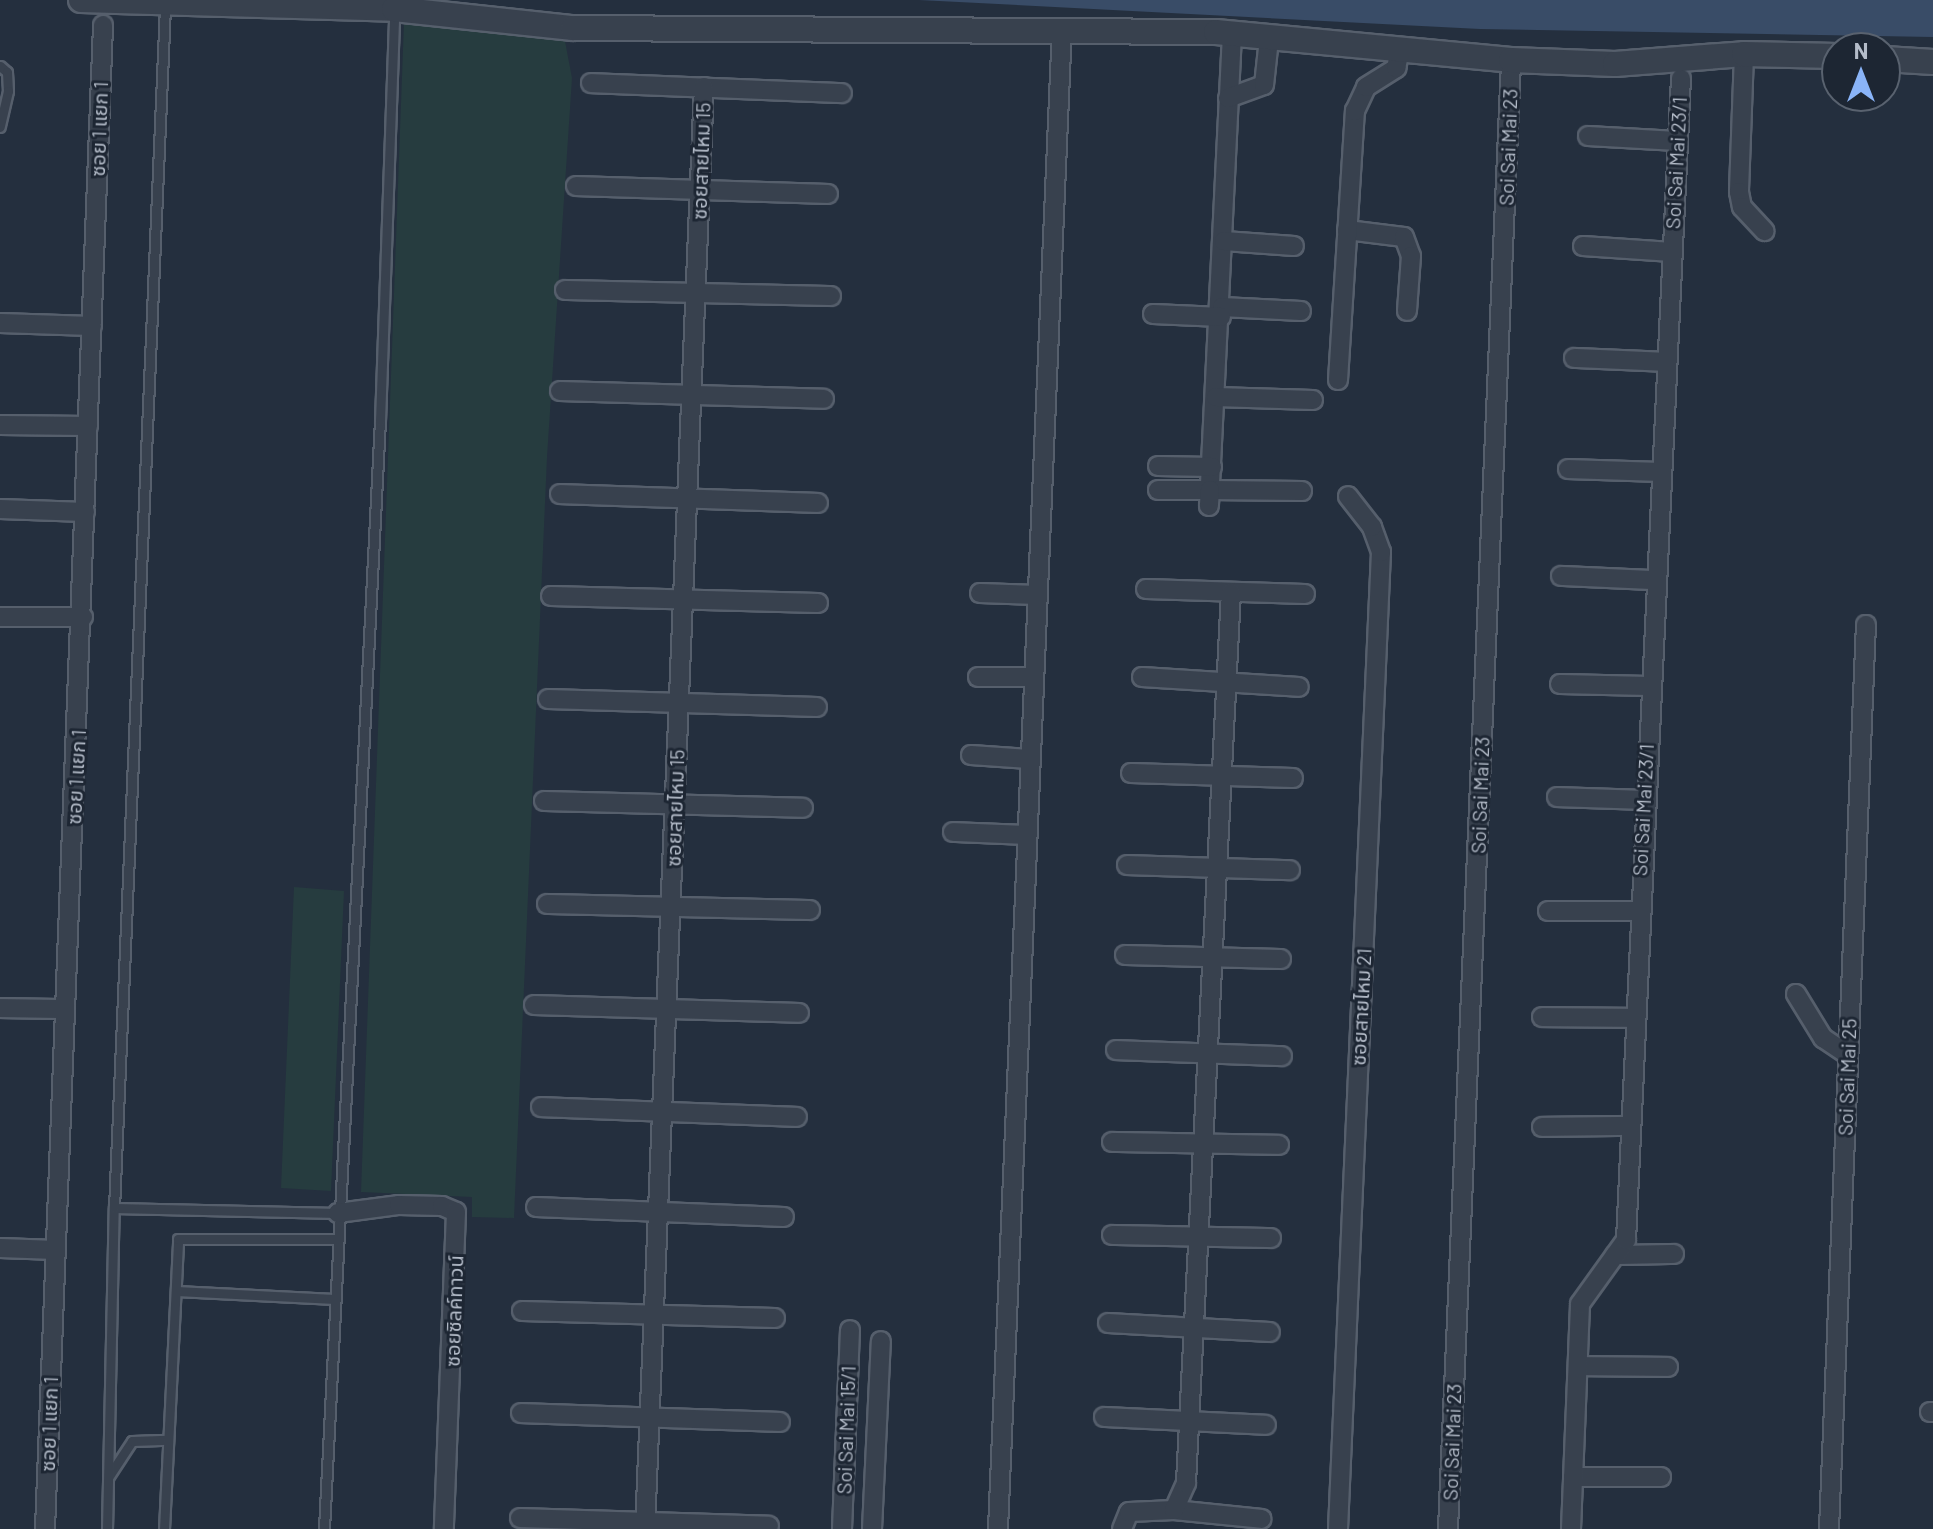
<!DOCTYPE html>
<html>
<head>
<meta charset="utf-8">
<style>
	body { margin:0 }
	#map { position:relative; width:1933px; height:1529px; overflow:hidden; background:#242f3e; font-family:Barlow,"Noto Sans Thai",sans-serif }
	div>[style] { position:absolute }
	.green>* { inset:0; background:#263c3f }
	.water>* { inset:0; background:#394c67 }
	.roads { filter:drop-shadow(2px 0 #565f6c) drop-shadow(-2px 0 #565f6c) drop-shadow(0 2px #565f6c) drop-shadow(0 -2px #565f6c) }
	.service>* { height:9px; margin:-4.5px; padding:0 4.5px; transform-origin:4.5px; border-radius:4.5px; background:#38414e }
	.minor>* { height:18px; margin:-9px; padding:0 9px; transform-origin:9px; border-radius:9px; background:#38414e }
	.tertiary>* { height:24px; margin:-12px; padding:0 12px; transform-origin:12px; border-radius:12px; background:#38414e }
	span { translate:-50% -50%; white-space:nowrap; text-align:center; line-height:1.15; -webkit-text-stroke:6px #1d2633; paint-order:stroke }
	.street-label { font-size:20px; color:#b4bcc9 }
	.north { position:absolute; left:1821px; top:32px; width:80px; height:80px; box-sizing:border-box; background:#1d2633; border:2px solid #59626f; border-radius:50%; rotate:0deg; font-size:22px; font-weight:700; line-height:32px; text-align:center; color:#b4bcc9 }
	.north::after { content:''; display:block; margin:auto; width:28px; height:36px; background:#8ab4f8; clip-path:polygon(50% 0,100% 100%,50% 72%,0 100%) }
</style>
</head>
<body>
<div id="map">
	<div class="green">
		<i style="clip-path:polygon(404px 22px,564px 36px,572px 78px,547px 457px,514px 1218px,472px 1217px,472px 1197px,361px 1192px)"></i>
		<i style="clip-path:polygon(294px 887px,344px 891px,331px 1191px,281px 1188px)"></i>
	</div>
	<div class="water">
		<i style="clip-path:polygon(919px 0,1933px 0,1933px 37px,1480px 29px)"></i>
	</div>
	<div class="roads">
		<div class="service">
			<i style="left:0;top:66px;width:9px;rotate:41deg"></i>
			<i style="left:7px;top:72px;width:19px;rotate:87deg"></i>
			<i style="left:8px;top:91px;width:37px;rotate:103deg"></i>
			<i style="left:114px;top:1208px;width:224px;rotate:1.3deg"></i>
			<i style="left:176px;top:1291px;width:159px;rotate:2.9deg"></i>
			<i style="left:109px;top:1476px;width:42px;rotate:-56.7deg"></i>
			<i style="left:132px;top:1441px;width:36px;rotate:-2deg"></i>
			<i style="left:107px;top:1529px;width:321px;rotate:-88.8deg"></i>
			<i style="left:114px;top:1208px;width:1203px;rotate:-87.57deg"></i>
			<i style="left:164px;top:1529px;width:290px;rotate:-87.2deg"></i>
			<i style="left:178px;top:1239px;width:160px"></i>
			<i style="left:324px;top:1529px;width:1109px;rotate:-87.11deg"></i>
			<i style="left:380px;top:421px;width:411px;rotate:-88deg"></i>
		</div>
		<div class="minor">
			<i style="left:1232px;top:34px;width:457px;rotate:92.8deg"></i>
			<i style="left:1210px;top:490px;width:92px;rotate:0.6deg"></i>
			<i style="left:1744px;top:54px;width:138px;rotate:92.1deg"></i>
			<i style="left:1739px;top:192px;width:15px;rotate:79deg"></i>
			<i style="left:1742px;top:207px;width:33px;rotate:47deg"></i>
			<i style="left:591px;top:83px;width:251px;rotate:2.3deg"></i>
			<i style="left:1228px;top:98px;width:38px;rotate:-20deg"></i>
			<i style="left:1264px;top:85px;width:46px;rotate:-83.8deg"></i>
			<i style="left:1588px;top:136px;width:89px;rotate:3.2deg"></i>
			<i style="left:576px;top:186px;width:252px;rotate:1.8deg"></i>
			<i style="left:1347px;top:230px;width:57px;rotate:7deg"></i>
			<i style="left:1404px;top:237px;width:20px;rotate:70deg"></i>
			<i style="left:1411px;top:256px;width:55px;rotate:94.2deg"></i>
			<i style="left:1224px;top:241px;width:70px;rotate:4.1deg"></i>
			<i style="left:1583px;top:246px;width:89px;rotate:3.9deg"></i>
			<i style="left:565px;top:290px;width:266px;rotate:1.3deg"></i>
			<i style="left:1222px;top:307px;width:79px;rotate:2.9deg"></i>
			<i style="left:1153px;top:314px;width:68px;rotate:2.5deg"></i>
			<i style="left:0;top:323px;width:92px;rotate:1.9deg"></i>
			<i style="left:1574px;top:358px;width:91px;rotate:2.5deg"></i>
			<i style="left:1338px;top:380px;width:270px;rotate:-86.4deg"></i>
			<i style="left:1355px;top:111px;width:26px;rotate:-65deg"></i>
			<i style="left:1366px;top:87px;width:36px;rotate:-32deg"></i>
			<i style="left:1396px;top:68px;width:18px;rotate:-77deg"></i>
			<i style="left:560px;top:391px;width:264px;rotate:1.7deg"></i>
			<i style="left:1216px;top:397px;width:97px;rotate:1.8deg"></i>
			<i style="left:0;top:425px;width:88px;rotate:0.7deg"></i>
			<i style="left:1158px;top:466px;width:54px;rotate:1.1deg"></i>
			<i style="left:1568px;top:469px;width:92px;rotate:1.9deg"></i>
			<i style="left:1158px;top:490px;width:52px"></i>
			<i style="left:1210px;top:490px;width:16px;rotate:94deg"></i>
			<i style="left:560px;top:494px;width:258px;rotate:2deg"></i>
			<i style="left:0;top:509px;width:85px;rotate:2deg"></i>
			<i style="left:1561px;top:576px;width:92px;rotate:2.5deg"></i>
			<i style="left:1146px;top:589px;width:159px;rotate:1.8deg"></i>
			<i style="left:980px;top:593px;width:57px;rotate:2deg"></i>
			<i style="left:551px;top:596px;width:267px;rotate:1.5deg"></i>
			<i style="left:0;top:617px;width:83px"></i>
			<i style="left:978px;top:677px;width:55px"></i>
			<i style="left:1142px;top:677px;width:157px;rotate:3.6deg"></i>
			<i style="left:1560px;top:684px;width:89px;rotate:1.3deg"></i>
			<i style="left:548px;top:699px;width:269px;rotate:1.7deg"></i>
			<i style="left:971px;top:755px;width:58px;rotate:3.9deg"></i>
			<i style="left:1131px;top:773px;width:162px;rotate:1.8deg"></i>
			<i style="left:1557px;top:797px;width:87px;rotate:2deg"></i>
			<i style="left:544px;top:801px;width:259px;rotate:1.5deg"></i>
			<i style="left:953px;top:832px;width:71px;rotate:2.4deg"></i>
			<i style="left:1127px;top:865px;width:163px;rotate:1.8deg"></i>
			<i style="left:547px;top:904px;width:263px;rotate:1.3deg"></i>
			<i style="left:1548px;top:911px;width:91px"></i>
			<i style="left:1125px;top:955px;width:156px;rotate:1.5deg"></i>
			<i style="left:1796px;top:994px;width:52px;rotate:58.5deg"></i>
			<i style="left:1823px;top:1038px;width:30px;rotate:34deg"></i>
			<i style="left:534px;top:1005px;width:265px;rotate:1.7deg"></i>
			<i style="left:0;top:1008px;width:65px;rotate:0.9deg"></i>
			<i style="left:1542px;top:1017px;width:94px;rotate:0.6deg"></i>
			<i style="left:1116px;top:1050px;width:166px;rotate:2.1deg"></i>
			<i style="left:541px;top:1107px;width:256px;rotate:2.2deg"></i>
			<i style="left:1542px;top:1127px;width:88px;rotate:-0.7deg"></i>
			<i style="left:1112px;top:1142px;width:167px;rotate:1deg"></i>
			<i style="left:536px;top:1207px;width:248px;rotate:2.3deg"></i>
			<i style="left:338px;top:1213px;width:62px;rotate:-7.5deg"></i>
			<i style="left:399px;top:1205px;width:43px;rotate:1.3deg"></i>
			<i style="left:442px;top:1206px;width:15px;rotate:23deg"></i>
			<i style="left:456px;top:1212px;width:317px;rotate:92.2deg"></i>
			<i style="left:1112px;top:1235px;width:159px;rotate:1.1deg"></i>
			<i style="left:0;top:1248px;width:56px;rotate:2deg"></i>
			<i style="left:1615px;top:1255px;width:59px;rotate:-1deg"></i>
			<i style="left:522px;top:1311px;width:253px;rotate:1.6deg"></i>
			<i style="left:1108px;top:1323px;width:162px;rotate:3.2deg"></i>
			<i style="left:1578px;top:1366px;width:90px;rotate:0.6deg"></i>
			<i style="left:1930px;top:1412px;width:3px"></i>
			<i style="left:521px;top:1413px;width:259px;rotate:2deg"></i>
			<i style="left:1104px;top:1417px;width:162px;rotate:2.8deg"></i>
			<i style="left:1573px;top:1477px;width:88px"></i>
			<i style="left:1174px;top:1510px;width:88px;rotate:5.8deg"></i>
			<i style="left:520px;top:1518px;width:249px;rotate:1.8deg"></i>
			<i style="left:45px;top:1529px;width:1505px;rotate:-87.79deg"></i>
			<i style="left:645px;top:1529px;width:1443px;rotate:-87.66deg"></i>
			<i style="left:842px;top:1529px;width:199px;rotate:-87.7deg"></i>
			<i style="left:872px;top:1529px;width:188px;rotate:-87.3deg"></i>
			<i style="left:998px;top:1529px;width:1500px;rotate:-87.56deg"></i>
			<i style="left:1122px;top:1529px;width:18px;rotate:-68deg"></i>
			<i style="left:1129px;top:1512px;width:45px;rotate:-2.5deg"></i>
			<i style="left:1174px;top:1510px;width:30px;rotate:-66deg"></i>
			<i style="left:1186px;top:1483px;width:892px;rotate:-87.11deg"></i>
			<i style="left:1338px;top:1529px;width:978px;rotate:-87.48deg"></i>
			<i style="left:1381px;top:552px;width:27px;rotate:-110deg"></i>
			<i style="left:1372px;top:527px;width:39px;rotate:-128deg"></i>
			<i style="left:1448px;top:1529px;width:1470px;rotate:-87.54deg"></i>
			<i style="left:1571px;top:1529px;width:225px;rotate:-87.7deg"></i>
			<i style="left:1580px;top:1304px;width:79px;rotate:-54.3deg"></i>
			<i style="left:1626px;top:1240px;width:1163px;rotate:-87.29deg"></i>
			<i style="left:1829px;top:1529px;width:905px;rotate:-87.66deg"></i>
		</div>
		<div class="tertiary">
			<i style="left:81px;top:0;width:313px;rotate:1.6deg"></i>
			<i style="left:394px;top:9px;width:180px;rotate:6.1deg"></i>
			<i style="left:573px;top:28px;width:643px;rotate:0.36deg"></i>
			<i style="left:1216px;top:32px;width:296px;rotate:5.4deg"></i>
			<i style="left:1511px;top:60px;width:104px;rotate:2.2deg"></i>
			<i style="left:1615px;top:64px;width:129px;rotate:-4.4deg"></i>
			<i style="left:1744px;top:54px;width:93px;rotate:1.2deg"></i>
			<i style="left:1885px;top:59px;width:48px;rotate:3.6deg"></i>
		</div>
	</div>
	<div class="street-label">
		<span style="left:99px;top:129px;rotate:-88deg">ซอย 1 แยก 1</span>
		<span style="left:1508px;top:147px;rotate:-88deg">Soi Sai Mai 23</span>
		<span style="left:701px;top:161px;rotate:-88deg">ซอยสายไหม 15</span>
		<span style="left:1676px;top:163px;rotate:-87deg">Soi Sai Mai 23/1</span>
		<span style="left:76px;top:777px;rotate:-87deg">ซอย 1 แยก 1</span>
		<span style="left:1480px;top:795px;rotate:-88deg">Soi Sai Mai 23</span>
		<span style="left:675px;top:808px;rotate:-88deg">ซอยสายไหม 15</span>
		<span style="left:1643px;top:810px;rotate:-87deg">Soi Sai Mai 23/1</span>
		<span style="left:1361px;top:1007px;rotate:-87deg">ซอยสายไหม 21</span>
		<span style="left:1847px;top:1077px;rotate:-88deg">Soi Sai Mai 25</span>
		<span style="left:454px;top:1311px;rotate:-88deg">ซอยซิลค์ทาวน์</span>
		<span style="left:49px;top:1424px;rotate:-88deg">ซอย 1 แยก 1</span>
		<span style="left:846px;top:1430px;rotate:-88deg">Soi Sai Mai 15/1</span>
		<span style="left:1452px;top:1442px;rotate:-88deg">Soi Sai Mai 23</span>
	</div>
	<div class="north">N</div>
</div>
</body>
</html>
